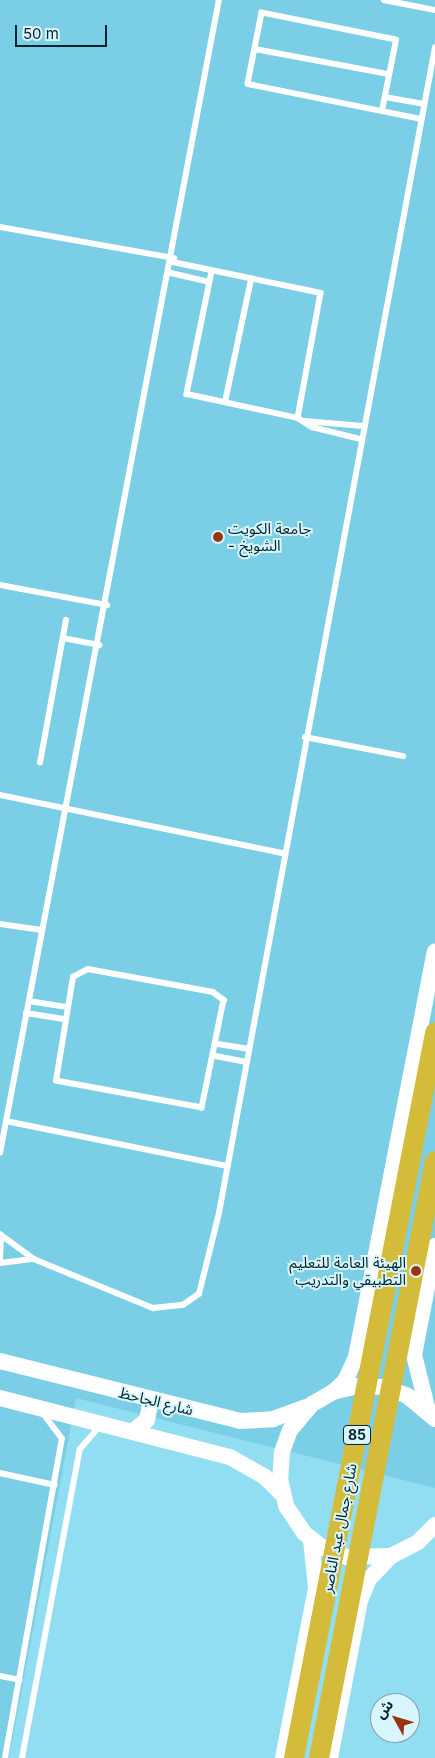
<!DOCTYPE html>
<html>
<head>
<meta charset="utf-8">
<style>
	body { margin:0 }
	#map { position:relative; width:435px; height:1758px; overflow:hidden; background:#91ddf2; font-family:Inter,"Noto Sans Arabic",sans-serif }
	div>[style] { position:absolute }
	.built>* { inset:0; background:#7acfe6 }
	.lane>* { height:5.5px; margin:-2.75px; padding:0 2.75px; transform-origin:2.75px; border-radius:2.75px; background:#fff }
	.secondary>* { height:16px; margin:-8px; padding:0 8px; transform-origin:8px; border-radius:8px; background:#fff }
	.highway>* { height:20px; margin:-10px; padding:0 10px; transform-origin:10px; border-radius:10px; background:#d5bb3a }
	.dots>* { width:14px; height:14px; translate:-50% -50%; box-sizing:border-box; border:2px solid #d9f6fe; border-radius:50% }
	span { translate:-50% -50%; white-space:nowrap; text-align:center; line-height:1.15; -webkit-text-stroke:4px #d9f6fe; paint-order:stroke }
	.shield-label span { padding:1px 4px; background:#d9f6fe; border:1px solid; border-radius:4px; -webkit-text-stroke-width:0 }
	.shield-label { font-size:14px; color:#03242c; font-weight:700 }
	.poi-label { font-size:15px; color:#03242c }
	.left { translate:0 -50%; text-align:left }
	.right { translate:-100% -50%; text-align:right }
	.street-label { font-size:15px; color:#03242c }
	.north { position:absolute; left:370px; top:1693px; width:50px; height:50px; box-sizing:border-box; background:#d9f6fe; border:1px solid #83a2aa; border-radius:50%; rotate:309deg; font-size:14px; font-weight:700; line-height:20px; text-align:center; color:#03242c }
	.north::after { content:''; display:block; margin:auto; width:18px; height:22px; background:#9a3310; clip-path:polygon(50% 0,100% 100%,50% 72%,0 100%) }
	.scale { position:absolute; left:15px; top:25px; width:92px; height:22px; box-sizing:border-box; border:2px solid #03242c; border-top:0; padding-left:6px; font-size:15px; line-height:18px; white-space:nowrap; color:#03242c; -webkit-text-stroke:4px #d9f6fe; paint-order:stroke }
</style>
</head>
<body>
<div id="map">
	<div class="built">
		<i style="clip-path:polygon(0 0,435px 0,435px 1488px,76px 1398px,9px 1758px,0 1758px)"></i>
	</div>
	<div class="lane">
		<i style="left:384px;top:0;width:52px;rotate:11.1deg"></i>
		<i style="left:255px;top:49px;width:136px;rotate:10.6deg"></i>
		<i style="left:385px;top:97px;width:39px;rotate:10deg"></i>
		<i style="left:382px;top:111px;width:72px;rotate:-78.8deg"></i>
		<i style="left:396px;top:40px;width:137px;rotate:-168.6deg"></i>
		<i style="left:262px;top:13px;width:72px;rotate:101.2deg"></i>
		<i style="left:248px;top:84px;width:177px;rotate:11.4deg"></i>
		<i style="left:0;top:227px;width:177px;rotate:10.1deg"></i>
		<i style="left:173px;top:262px;width:151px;rotate:11.8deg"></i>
		<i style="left:321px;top:293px;width:127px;rotate:100.4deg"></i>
		<i style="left:212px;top:272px;width:125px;rotate:101.6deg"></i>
		<i style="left:187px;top:394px;width:114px;rotate:12.2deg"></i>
		<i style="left:298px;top:418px;width:17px;rotate:33deg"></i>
		<i style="left:312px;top:427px;width:50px;rotate:13.8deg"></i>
		<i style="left:171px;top:273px;width:39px;rotate:13deg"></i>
		<i style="left:225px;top:402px;width:125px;rotate:-78deg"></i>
		<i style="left:305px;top:421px;width:58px;rotate:4.9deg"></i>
		<i style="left:0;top:585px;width:109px;rotate:10.6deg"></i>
		<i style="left:63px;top:638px;width:37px;rotate:11deg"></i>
		<i style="left:305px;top:737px;width:100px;rotate:11deg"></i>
		<i style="left:40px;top:763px;width:145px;rotate:-79.7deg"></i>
		<i style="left:0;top:795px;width:289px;rotate:11.6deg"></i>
		<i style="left:0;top:924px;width:42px;rotate:8.1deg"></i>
		<i style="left:88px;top:969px;width:127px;rotate:10.4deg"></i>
		<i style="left:213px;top:992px;width:14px;rotate:36deg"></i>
		<i style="left:224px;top:1000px;width:110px;rotate:101.5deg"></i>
		<i style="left:202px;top:1108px;width:148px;rotate:-169.5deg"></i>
		<i style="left:56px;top:1081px;width:105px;rotate:-80.7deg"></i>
		<i style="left:73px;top:977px;width:17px;rotate:-28deg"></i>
		<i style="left:29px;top:1001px;width:37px;rotate:9deg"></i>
		<i style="left:26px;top:1013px;width:38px;rotate:9deg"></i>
		<i style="left:218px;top:1044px;width:30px;rotate:9deg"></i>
		<i style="left:216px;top:1056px;width:31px;rotate:11deg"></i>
		<i style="left:6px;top:1121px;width:226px;rotate:11.5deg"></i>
		<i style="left:0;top:1153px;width:1174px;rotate:-79.25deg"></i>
		<i style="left:0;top:1234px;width:42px;rotate:36.3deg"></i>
		<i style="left:34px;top:1259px;width:129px;rotate:22.4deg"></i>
		<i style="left:153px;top:1308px;width:30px;rotate:-6deg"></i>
		<i style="left:183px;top:1305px;width:19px;rotate:-35deg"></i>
		<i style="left:199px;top:1294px;width:83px;rotate:-76.1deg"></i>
		<i style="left:219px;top:1213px;width:1185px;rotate:-79.5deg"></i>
		<i style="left:0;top:1258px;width:22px;rotate:-87deg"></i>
		<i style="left:0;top:1263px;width:34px;rotate:-7deg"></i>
		<i style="left:0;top:1473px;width:56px;rotate:12.3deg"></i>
		<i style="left:0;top:1676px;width:20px;rotate:11deg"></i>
		<i style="left:5px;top:1758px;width:324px;rotate:-79.9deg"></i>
		<i style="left:62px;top:1439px;width:30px;rotate:-127deg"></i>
		<i style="left:22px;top:1758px;width:314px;rotate:-79.4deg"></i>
		<i style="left:80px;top:1449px;width:30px;rotate:-49deg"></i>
	</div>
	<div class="secondary">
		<i style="left:0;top:1361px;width:247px;rotate:14deg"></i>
		<i style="left:240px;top:1421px;width:33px;rotate:-3deg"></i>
		<i style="left:273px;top:1419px;width:35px;rotate:-20deg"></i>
		<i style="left:333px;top:1392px;width:16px;rotate:-43deg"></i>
		<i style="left:345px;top:1381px;width:26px;rotate:-65deg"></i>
		<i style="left:356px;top:1357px;width:413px;rotate:-79deg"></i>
		<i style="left:0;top:1398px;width:237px;rotate:14.4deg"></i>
		<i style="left:230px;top:1457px;width:40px;rotate:29.7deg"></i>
		<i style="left:265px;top:1477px;width:24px;rotate:45deg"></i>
		<i style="left:428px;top:1411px;width:58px;rotate:-104deg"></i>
		<i style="left:414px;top:1355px;width:111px;rotate:-79.1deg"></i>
		<i style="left:435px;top:1419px;width:35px;rotate:-140deg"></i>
		<i style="left:408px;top:1396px;width:26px;rotate:-159deg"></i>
		<i style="left:384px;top:1387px;width:26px;rotate:-178deg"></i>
		<i style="left:358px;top:1386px;width:26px;rotate:167deg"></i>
		<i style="left:333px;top:1392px;width:24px;rotate:150deg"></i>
		<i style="left:312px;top:1404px;width:34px;rotate:130deg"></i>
		<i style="left:290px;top:1430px;width:23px;rotate:110deg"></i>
		<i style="left:282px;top:1452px;width:27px;rotate:94deg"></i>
		<i style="left:280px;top:1479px;width:28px;rotate:77deg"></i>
		<i style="left:286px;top:1506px;width:32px;rotate:56deg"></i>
		<i style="left:304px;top:1533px;width:24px;rotate:38deg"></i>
		<i style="left:323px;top:1548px;width:26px;rotate:21deg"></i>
		<i style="left:347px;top:1557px;width:44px;rotate:-1.3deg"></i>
		<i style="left:391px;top:1556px;width:30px;rotate:-27deg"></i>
		<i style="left:418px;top:1542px;width:24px;rotate:-45deg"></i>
		<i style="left:133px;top:1431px;width:18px;rotate:-38deg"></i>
		<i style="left:147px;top:1420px;width:20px;rotate:-79deg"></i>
		<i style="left:283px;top:1758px;width:173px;rotate:-79deg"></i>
		<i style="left:316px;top:1588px;width:48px;rotate:-95.9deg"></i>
		<i style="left:330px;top:1758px;width:160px;rotate:-79.2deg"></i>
		<i style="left:360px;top:1601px;width:24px;rotate:-68deg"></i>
		<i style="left:369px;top:1579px;width:32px;rotate:-46deg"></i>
	</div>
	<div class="highway">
		<i style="left:294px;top:1758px;width:739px;rotate:-78.99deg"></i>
		<i style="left:319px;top:1758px;width:608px;rotate:-79deg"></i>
	</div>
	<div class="dots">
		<i style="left:218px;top:537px;background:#9a3310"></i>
		<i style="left:416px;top:1271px;background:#9a3310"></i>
	</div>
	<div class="shield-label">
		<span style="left:357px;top:1435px">85</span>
	</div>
	<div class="poi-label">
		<span class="left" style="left:228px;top:537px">جامعة الكويت<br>- الشويخ</span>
		<span class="right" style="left:406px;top:1271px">الهيئة العامة للتعليم<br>التطبيقي والتدريب</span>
	</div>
	<div class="street-label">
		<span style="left:156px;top:1401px;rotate:14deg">شارع الجاحظ</span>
		<span style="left:339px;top:1528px;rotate:-79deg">شارع جمال عبد الناصر</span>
	</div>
	<div class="north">ش</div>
	<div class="scale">50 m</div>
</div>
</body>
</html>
